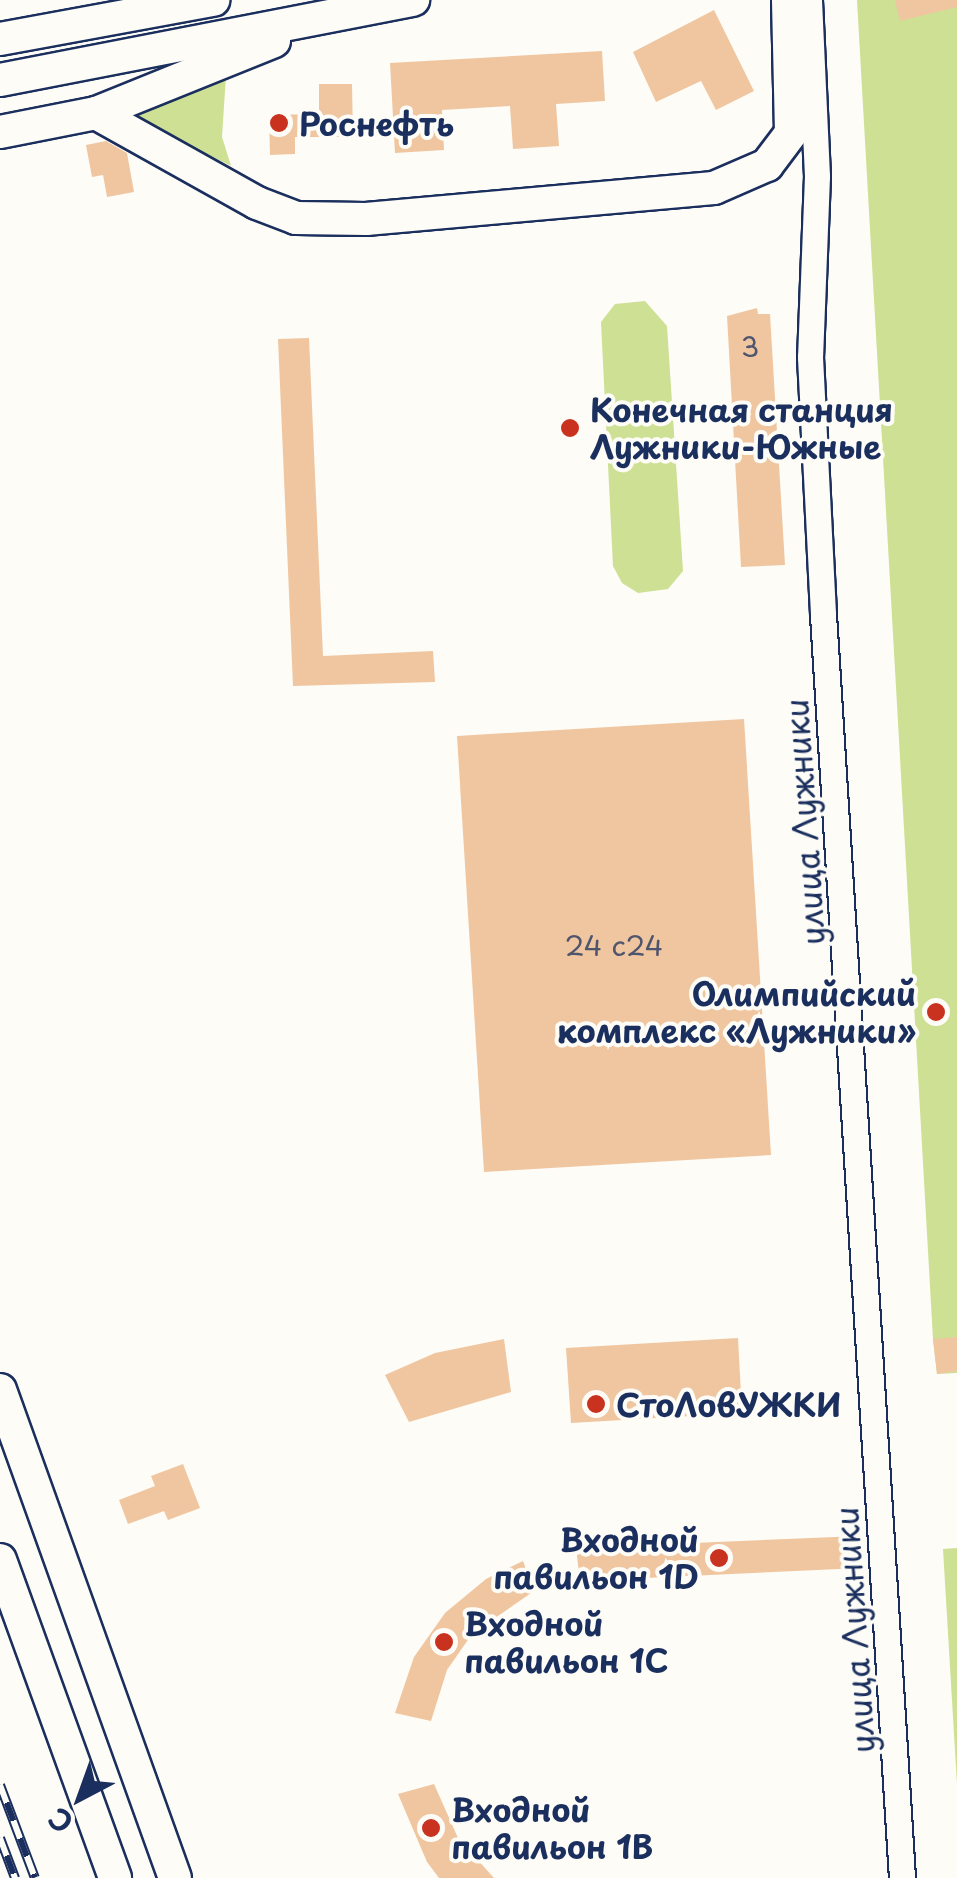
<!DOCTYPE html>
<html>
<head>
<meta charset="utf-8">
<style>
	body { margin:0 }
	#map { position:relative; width:957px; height:1878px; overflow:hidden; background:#fdfcf7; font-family:"Playpen Sans",sans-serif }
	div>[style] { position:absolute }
	.green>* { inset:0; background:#cde094 }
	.building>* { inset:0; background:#f0c6a0 }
	.roads { filter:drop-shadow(2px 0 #1b2f5e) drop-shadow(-2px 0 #1b2f5e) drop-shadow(0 2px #1b2f5e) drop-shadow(0 -2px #1b2f5e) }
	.minor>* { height:25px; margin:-12.5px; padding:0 12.5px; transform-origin:12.5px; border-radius:12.5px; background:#fdfcf7 }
	.major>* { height:32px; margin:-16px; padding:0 16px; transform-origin:16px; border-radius:16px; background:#fdfcf7 }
	.rail>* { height:10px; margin-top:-5px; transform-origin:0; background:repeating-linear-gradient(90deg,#fdfcf7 0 19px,#1b2f5e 0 38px); box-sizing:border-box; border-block:2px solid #1b2f5e }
	.dots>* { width:28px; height:28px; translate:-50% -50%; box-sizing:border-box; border:5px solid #fdfcf7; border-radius:50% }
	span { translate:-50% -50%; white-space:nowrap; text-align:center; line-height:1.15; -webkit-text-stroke:8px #fdfcf7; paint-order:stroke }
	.number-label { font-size:28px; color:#50556e }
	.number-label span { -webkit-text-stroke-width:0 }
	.poi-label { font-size:32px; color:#1b2f5e; font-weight:700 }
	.left { translate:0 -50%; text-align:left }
	.right { translate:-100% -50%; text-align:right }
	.street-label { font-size:32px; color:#1b2f5e }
	.north { position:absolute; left:30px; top:1748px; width:100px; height:100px; -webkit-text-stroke:8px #fdfcf7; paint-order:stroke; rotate:221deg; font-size:28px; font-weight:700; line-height:40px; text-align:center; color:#1b2f5e }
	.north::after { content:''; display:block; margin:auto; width:35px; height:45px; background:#1b2f5e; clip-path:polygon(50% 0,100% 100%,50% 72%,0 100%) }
</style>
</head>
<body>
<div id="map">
	<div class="green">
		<i style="clip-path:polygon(857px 0,957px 0,957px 1373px,937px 1374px,933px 1339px)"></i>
		<i style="clip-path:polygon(226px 75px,222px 137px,231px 166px,123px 112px)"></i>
		<i style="clip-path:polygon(645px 301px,667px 326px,683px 571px,668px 589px,638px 593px,622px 583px,613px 566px,601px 322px,615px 304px)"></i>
		<i style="clip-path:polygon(957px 1548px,957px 1784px,943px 1549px)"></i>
	</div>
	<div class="building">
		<i style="clip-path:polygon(895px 0,957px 0,957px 7px,900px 21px)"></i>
		<i style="clip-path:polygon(714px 10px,754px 91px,716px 110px,701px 81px,656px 102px,633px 52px)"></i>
		<i style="clip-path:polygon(602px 51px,605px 101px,556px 104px,559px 146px,513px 149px,510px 106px,442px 110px,444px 150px,395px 153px,390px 63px)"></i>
		<i style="clip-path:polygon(319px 84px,352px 84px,353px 137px,295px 137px,295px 154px,270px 155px,269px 115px,319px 114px)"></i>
		<i style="clip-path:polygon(106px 141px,127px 153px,134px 192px,107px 197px,103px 175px,92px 177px,86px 145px)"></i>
		<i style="clip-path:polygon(757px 308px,758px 314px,770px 314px,785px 565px,741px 567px,727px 316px)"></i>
		<i style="clip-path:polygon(309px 338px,323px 656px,433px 651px,435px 682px,293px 686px,278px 339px)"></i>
		<i style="clip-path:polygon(744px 719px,771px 1155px,484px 1172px,457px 736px)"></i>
		<i style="clip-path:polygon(957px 1337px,957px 1371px,937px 1374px,933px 1339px)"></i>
		<i style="clip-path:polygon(738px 1338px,742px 1413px,571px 1423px,566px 1348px)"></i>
		<i style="clip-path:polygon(504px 1339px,511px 1392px,409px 1422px,385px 1375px,435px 1353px)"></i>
		<i style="clip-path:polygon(183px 1464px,200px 1508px,168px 1520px,164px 1511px,128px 1524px,119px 1500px,155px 1486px,151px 1476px)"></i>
		<i style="clip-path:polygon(859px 1536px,861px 1568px,580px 1581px,576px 1548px)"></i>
		<i style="clip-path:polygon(523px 1561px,534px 1591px,472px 1634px,447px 1670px,431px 1721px,395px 1713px,414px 1657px,445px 1613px,486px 1579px)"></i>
		<i style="clip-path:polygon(434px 1784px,458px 1838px,494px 1878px,439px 1878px,427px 1862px,398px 1794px)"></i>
	</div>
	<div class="roads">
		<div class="minor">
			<i style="left:809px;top:0;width:176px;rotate:87.4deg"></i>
			<i style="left:817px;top:176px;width:181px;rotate:92.2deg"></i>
			<i style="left:810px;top:357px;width:258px;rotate:87.1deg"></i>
			<i style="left:823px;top:615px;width:1265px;rotate:86.42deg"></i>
		</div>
		<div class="major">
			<i style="left:0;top:39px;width:217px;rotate:-10.4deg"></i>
			<i style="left:0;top:80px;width:421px;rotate:-11deg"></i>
			<i style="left:96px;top:113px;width:184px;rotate:29.2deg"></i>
			<i style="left:257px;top:203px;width:42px;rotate:21deg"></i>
			<i style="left:296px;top:218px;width:70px;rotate:0.8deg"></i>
			<i style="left:366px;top:219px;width:349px;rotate:-5.1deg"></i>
			<i style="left:714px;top:188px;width:58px;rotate:-23.5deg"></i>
			<i style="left:767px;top:165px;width:40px;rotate:-53deg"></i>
			<i style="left:791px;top:133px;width:133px;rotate:-91.3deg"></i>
			<i style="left:0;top:132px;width:98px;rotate:-11.2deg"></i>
			<i style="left:96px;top:113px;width:192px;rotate:-22deg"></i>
			<i style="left:0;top:1390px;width:518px;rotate:70.27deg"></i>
			<i style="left:0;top:1560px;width:338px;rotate:70.1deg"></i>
		</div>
	</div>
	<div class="rail">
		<i style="left:0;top:1785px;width:99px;rotate:69.4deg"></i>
		<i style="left:0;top:1838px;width:43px;rotate:69.4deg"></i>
	</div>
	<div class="dots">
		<i style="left:279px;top:123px;background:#c8321e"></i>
		<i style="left:570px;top:428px;background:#c8321e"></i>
		<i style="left:936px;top:1012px;background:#c8321e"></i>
		<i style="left:596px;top:1404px;background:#c8321e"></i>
		<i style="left:719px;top:1558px;background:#c8321e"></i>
		<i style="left:444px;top:1642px;background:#c8321e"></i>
		<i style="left:431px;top:1828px;background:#c8321e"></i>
	</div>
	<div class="number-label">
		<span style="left:750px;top:346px">3</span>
		<span style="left:614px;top:945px">24 с24</span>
	</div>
	<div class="poi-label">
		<span class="left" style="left:299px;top:123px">Роснефть</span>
		<span class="left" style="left:590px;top:428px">Конечная станция<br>Лужники-Южные</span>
		<span class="right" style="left:916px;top:1012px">Олимпийский<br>комплекс «Лужники»</span>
		<span class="left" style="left:616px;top:1404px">СтоЛовУЖКИ</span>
		<span class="right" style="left:699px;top:1558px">Входной<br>павильон 1D</span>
		<span class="left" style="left:464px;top:1642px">Входной<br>павильон 1C</span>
		<span class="left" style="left:451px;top:1828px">Входной<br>павильон 1B</span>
	</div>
	<div class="street-label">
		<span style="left:804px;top:822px;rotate:-94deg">улица Лужники</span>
		<span style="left:854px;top:1630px;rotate:-94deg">улица Лужники</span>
	</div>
	<div class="north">С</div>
</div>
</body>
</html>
